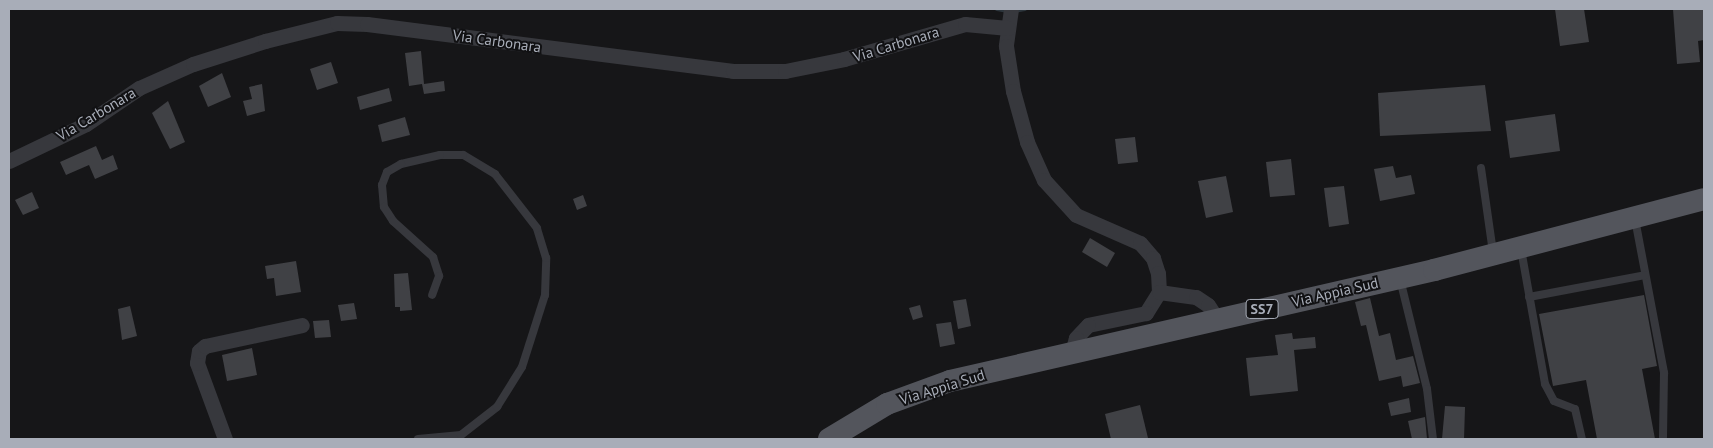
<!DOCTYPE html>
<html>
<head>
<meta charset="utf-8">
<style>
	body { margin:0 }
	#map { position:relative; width:1713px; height:448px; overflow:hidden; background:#161618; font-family:"PT Sans",sans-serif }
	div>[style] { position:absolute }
	.stream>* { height:4px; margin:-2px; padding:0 2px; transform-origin:2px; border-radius:2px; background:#2c353c }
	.building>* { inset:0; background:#404145 }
	.service>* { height:8px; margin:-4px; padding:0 4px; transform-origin:4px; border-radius:4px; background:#37383d }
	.minor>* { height:15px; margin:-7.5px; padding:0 7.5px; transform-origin:7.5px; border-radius:7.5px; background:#37383d }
	.primary>* { height:22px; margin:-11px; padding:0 11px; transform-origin:11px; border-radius:11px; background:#53555c }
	span { translate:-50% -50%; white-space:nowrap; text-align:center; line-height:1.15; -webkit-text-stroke:4px #111113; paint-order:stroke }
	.shield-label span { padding:1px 4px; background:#111113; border:1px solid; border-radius:4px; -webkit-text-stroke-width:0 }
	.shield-label { font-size:14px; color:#a8adb8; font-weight:700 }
	.street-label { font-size:15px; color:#a8adb8 }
	.frame { position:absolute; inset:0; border:10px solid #a8adb8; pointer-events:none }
</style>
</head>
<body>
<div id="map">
	<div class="stream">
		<i style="left:997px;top:9px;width:11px;rotate:10deg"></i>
		<i style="left:1015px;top:11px;width:10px;rotate:-11deg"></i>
	</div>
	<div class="building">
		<i style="clip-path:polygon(1555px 9px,1584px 9px,1589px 42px,1560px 46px)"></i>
		<i style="clip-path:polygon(1673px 9px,1704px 9px,1704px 40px,1698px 41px,1700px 62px,1677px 64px)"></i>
		<i style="clip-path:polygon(421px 51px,424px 84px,444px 81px,445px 91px,424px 94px,422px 84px,409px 86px,405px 53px)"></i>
		<i style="clip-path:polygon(331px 62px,338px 83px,317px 90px,310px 69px)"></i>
		<i style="clip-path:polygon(222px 73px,231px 97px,208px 107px,199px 86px)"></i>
		<i style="clip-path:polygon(262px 84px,265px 111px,247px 116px,243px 101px,252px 99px,249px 87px)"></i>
		<i style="clip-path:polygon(1485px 85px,1491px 131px,1380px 136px,1378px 93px)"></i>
		<i style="clip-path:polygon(389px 88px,392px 101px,360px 110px,357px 97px)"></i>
		<i style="clip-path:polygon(168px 101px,185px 142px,170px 149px,152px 113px)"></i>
		<i style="clip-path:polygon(1555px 114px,1560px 151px,1510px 158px,1505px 121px)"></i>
		<i style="clip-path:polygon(405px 117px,410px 135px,382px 142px,378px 125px)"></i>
		<i style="clip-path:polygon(1135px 137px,1138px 162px,1118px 164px,1115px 139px)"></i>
		<i style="clip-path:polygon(96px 146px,102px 160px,113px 155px,118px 169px,95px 179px,89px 165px,66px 175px,60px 162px)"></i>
		<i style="clip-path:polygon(1291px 159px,1295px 195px,1270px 197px,1266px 162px)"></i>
		<i style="clip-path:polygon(1393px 166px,1396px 178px,1411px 175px,1415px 194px,1380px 201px,1374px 169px)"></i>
		<i style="clip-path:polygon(1226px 176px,1233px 212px,1206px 218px,1198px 181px)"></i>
		<i style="clip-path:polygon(1344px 186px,1349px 224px,1329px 227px,1324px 188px)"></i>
		<i style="clip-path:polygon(32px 192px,39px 208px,23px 215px,15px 200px)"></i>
		<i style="clip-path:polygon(583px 195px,587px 206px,577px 210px,573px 199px)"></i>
		<i style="clip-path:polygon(1090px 238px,1115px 253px,1107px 267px,1082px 252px)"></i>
		<i style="clip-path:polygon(296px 261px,301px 292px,276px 296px,274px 278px,267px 279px,265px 266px)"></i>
		<i style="clip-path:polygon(408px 273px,412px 310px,400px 311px,400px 307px,395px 307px,394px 274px)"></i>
		<i style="clip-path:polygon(1644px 295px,1657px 366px,1642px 369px,1655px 439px,1597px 439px,1586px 380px,1553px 386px,1539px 314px)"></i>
		<i style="clip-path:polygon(1370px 298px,1379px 336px,1390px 333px,1396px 360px,1413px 356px,1420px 383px,1403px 387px,1401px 376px,1379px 381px,1366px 325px,1361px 326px,1355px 302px)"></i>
		<i style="clip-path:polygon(966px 299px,971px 326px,958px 329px,953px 301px)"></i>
		<i style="clip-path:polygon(354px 303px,357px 319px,341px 321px,338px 305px)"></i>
		<i style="clip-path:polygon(920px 305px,923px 317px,913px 320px,909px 308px)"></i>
		<i style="clip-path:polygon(130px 306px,137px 336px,122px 340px,118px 309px)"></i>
		<i style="clip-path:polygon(329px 320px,331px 337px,315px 338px,313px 321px)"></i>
		<i style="clip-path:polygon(951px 322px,955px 344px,940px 347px,936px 324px)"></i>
		<i style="clip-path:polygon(1292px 333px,1293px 339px,1315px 337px,1316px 348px,1294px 350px,1298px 391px,1250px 396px,1246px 358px,1278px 355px,1275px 335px)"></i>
		<i style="clip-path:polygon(252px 348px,257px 375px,227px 381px,222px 355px)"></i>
		<i style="clip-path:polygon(1409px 398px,1411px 412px,1391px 416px,1388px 403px)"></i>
		<i style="clip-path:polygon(1140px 405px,1148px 438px,1111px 439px,1105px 414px)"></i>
		<i style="clip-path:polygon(1445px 406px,1465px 407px,1464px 439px,1442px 439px)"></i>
		<i style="clip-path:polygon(1425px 417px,1427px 439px,1412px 439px,1408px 421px)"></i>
	</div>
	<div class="service">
		<i style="left:1481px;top:168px;width:85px;rotate:81.9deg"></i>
		<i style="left:1635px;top:219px;width:157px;rotate:79.3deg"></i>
		<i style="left:1664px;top:373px;width:66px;rotate:90.9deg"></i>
		<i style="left:1521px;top:249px;width:137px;rotate:79.9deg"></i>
		<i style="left:1545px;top:384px;width:19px;rotate:62deg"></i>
		<i style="left:1554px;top:401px;width:22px;rotate:21deg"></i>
		<i style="left:1575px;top:409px;width:31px;rotate:77deg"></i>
		<i style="left:1400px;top:279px;width:113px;rotate:76.2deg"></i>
		<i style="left:1427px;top:389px;width:50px;rotate:83.2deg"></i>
		<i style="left:1529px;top:297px;width:118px;rotate:-10.7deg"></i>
		<i style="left:418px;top:439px;width:43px;rotate:-5.3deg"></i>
		<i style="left:461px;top:435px;width:46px;rotate:-37.9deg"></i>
		<i style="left:497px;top:407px;width:47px;rotate:-58deg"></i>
		<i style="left:522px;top:367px;width:76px;rotate:-72.3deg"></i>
		<i style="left:545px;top:295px;width:37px;rotate:-88deg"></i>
		<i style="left:546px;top:258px;width:31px;rotate:-107deg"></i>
		<i style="left:537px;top:228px;width:68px;rotate:-127.9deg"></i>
		<i style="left:495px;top:174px;width:37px;rotate:-149deg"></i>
		<i style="left:463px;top:155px;width:23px;rotate:180deg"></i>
		<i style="left:440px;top:155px;width:40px;rotate:167deg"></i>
		<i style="left:401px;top:164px;width:16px;rotate:150deg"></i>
		<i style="left:387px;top:172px;width:14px;rotate:111deg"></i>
		<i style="left:382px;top:185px;width:22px;rotate:85deg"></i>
		<i style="left:384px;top:207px;width:17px;rotate:57deg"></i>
		<i style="left:393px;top:221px;width:54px;rotate:42deg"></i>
		<i style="left:433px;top:257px;width:20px;rotate:72deg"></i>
		<i style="left:439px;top:276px;width:20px;rotate:110deg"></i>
	</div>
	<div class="minor">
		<i style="left:1011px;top:9px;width:37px;rotate:98deg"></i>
		<i style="left:1006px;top:46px;width:46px;rotate:81.2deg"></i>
		<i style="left:1013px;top:91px;width:53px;rotate:74.6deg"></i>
		<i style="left:1027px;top:142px;width:42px;rotate:65.9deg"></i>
		<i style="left:1044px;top:180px;width:47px;rotate:47.6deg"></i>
		<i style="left:1076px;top:215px;width:70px;rotate:23.6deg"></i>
		<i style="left:1140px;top:243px;width:20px;rotate:49deg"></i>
		<i style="left:1153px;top:258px;width:16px;rotate:72deg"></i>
		<i style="left:1158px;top:273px;width:19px;rotate:87deg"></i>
		<i style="left:1159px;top:292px;width:25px;rotate:122deg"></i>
		<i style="left:1146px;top:313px;width:59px;rotate:168.3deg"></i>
		<i style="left:1088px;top:325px;width:18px;rotate:133deg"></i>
		<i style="left:1076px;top:338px;width:15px;rotate:106deg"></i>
		<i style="left:9px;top:161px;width:85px;rotate:-25.7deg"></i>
		<i style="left:86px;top:124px;width:64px;rotate:-34.2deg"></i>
		<i style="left:139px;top:88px;width:59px;rotate:-24deg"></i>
		<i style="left:193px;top:64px;width:76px;rotate:-17.7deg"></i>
		<i style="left:265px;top:41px;width:74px;rotate:-14deg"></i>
		<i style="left:337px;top:23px;width:30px;rotate:2deg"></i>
		<i style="left:367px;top:24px;width:369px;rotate:7.3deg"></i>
		<i style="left:733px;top:71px;width:52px"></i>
		<i style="left:785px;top:71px;width:60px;rotate:-11.5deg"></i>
		<i style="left:844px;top:59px;width:126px;rotate:-16.1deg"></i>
		<i style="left:965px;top:24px;width:43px;rotate:5.3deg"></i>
		<i style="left:1159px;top:292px;width:37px;rotate:8deg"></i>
		<i style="left:1196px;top:297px;width:14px;rotate:34deg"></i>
		<i style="left:1208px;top:305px;width:17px;rotate:57deg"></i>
		<i style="left:225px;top:439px;width:81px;rotate:-110.2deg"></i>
		<i style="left:197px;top:363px;width:12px;rotate:-81deg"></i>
		<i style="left:199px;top:351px;width:8px;rotate:-40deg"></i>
		<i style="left:205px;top:346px;width:99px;rotate:-12.2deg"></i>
	</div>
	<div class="primary">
		<i style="left:829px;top:439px;width:68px;rotate:-31.1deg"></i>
		<i style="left:887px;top:404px;width:67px;rotate:-20.1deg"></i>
		<i style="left:950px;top:381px;width:497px;rotate:-12.9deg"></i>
		<i style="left:1434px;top:270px;width:279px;rotate:-14.7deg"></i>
	</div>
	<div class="shield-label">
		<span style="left:1262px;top:309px">SS7</span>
	</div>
	<div class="street-label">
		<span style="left:497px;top:41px;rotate:8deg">Via Carbonara</span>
		<span style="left:896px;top:44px;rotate:-17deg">Via Carbonara</span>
		<span style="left:96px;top:114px;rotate:-31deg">Via Carbonara</span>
		<span style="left:1335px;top:292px;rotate:-13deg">Via Appia Sud</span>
		<span style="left:942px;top:387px;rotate:-17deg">Via Appia Sud</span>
	</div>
	<div class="frame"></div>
</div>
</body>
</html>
